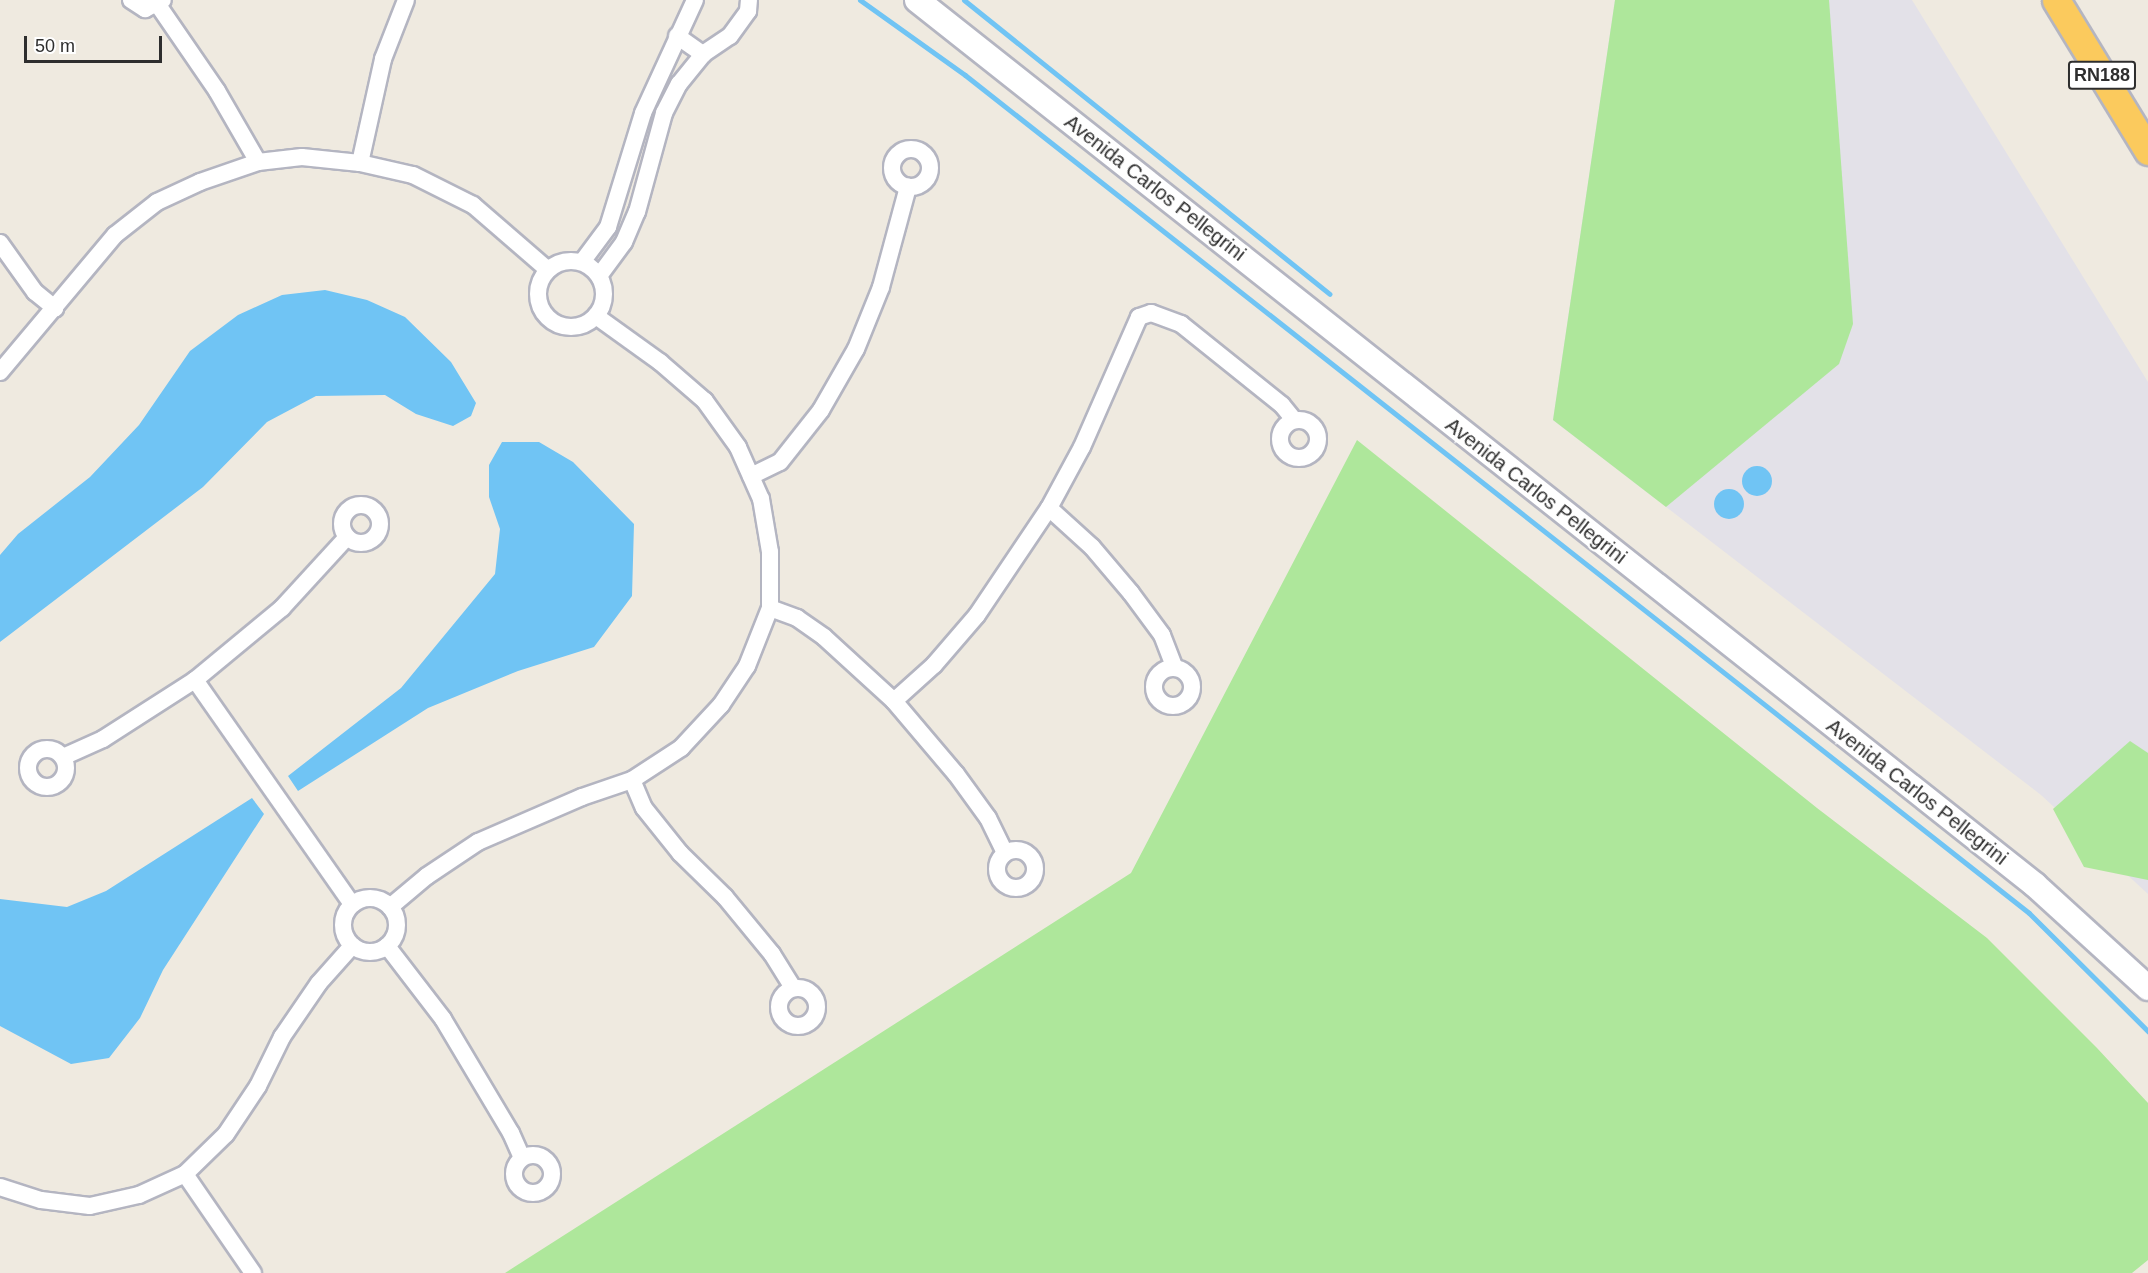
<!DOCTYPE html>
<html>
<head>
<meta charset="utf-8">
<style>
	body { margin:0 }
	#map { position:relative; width:2148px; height:1273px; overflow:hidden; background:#efeae0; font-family:Arial,sans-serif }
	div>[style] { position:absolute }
	.industrial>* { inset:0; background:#e3e1e8 }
	.green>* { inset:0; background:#aee79b }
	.water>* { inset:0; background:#70c4f4 }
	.round { border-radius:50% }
	.stream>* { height:5px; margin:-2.5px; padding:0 2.5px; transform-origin:2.5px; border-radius:2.5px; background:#70c4f4 }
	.roads { filter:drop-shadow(2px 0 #b4b5c1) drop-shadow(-2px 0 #b4b5c1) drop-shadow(0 2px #b4b5c1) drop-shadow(0 -2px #b4b5c1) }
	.minor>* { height:16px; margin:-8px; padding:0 8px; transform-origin:8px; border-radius:8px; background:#fff }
	.minor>.ring { margin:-8px; padding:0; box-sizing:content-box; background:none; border:16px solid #fff; border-radius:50% }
	.secondary>* { height:24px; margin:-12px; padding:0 12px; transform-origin:12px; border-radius:12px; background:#fff }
	.trunk>* { height:27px; margin:-13.5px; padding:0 13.5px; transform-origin:13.5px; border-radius:13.5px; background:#fbca5d }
	span { translate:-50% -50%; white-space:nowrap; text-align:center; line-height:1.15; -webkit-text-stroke:4.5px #fff; paint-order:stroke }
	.shield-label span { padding:2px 4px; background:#fff; border:2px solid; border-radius:4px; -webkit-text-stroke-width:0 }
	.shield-label { font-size:18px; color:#2e2e2e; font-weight:700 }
	.street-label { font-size:20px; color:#2e2e2e }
	.scale { position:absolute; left:24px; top:36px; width:138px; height:27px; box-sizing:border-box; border:3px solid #2e2e2e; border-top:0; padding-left:8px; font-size:18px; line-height:21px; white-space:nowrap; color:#2e2e2e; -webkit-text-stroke:4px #fff; paint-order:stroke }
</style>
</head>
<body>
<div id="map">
	<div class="industrial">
		<i style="clip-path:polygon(1615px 0,1912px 0,2148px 382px,2148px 894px,2041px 795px,1553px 420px)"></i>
	</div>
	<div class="green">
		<i style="clip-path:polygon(1615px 0,1829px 0,1853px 324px,1839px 364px,1666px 507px,1553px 420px)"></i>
		<i style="clip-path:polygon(1357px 440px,1817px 808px,1987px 938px,2097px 1048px,2148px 1103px,2148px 1260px,2132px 1273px,505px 1273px,1131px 873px)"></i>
		<i style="clip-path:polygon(2130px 741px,2148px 753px,2148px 880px,2084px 867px,2053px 809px)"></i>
	</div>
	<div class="water">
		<i style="clip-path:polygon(325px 290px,367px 300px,405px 317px,451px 362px,476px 403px,471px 416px,453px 426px,416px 414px,385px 395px,316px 396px,267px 422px,203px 487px,0 642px,0 555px,18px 534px,90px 477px,139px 425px,190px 351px,238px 315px,282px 295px)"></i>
		<i style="clip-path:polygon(502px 442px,539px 442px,573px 462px,634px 524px,632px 596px,594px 647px,518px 671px,428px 708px,298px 791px,288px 776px,401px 688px,495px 574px,500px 529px,489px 497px,489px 465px)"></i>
		<i class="round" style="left:1742px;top:466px;width:30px;height:30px"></i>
		<i class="round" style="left:1714px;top:489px;width:30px;height:30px"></i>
		<i style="clip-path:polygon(252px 798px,264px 814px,163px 970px,140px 1018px,109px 1058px,71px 1064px,0 1026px,0 899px,67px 907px,106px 891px)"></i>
	</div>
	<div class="stream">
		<i style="left:860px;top:0;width:129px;rotate:35.5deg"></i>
		<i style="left:965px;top:75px;width:1354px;rotate:38.22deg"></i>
		<i style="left:2029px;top:913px;width:168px;rotate:44.8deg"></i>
		<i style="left:964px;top:0;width:469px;rotate:38.8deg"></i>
	</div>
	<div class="roads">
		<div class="minor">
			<i style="left:131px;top:0;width:17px;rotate:33deg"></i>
			<i style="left:145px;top:9px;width:20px;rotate:-27deg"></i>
			<i style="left:158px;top:5px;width:104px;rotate:55.5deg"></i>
			<i style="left:217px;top:91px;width:82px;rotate:60deg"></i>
			<i style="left:677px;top:36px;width:32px;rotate:35deg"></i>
			<i class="ring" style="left:892px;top:149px;width:22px;height:22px"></i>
			<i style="left:360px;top:163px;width:107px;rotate:-77.5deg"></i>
			<i style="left:383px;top:59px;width:63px;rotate:-68.7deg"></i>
			<i style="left:0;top:243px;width:60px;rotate:54.5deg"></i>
			<i style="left:35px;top:292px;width:26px;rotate:39deg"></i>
			<i class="ring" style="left:538px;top:261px;width:50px;height:50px"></i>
			<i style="left:582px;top:262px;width:44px;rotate:-53.4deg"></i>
			<i style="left:608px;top:227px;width:119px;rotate:-72.9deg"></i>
			<i style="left:643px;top:113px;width:124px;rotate:-65.3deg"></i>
			<i style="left:599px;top:276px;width:42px;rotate:-53.7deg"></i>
			<i style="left:624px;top:242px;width:33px;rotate:-67deg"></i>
			<i style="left:637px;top:212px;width:103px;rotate:-74.7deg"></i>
			<i style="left:664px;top:113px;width:33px;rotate:-63deg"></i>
			<i style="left:679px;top:84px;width:38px;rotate:-51deg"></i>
			<i style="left:703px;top:54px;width:32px;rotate:-34deg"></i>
			<i style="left:730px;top:36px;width:31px;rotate:-54deg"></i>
			<i style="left:748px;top:11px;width:11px;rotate:-85deg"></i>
			<i style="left:0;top:372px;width:179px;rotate:-50deg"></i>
			<i style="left:115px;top:235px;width:53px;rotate:-38.2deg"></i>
			<i style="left:157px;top:202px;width:47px;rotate:-24.9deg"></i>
			<i style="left:200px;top:182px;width:61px;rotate:-19deg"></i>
			<i style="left:258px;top:162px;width:44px;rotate:-6.5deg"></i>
			<i style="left:302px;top:157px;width:58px;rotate:5.9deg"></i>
			<i style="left:360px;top:163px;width:54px;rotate:12.8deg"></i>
			<i style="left:413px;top:175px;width:67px;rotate:26.6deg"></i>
			<i style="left:473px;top:205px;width:99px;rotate:40.9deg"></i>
			<i class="ring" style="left:1280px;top:420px;width:22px;height:22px"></i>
			<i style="left:751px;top:476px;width:32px;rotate:-26deg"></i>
			<i style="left:780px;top:462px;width:66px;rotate:-51.7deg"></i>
			<i style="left:821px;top:410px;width:70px;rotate:-60.2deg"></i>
			<i style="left:856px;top:349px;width:67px;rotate:-68deg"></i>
			<i style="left:881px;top:287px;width:104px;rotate:-74.9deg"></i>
			<i class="ring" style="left:342px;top:505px;width:22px;height:22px"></i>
			<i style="left:1049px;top:508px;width:58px;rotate:42.2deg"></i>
			<i style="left:1092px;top:547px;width:60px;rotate:49.7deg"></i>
			<i style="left:1131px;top:593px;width:52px;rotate:53.6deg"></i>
			<i style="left:1162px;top:635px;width:34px;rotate:69deg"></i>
			<i style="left:770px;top:608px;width:29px;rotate:20deg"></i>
			<i style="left:797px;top:618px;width:33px;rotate:35deg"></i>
			<i style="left:824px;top:637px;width:95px;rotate:42.4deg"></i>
			<i style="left:894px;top:701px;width:96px;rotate:49.7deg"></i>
			<i style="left:956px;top:774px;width:54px;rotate:54deg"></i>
			<i style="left:988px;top:818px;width:39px;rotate:64deg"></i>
			<i class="ring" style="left:1154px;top:668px;width:22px;height:22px"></i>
			<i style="left:195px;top:680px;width:274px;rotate:55deg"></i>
			<i style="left:894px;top:701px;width:54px;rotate:-42deg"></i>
			<i style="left:934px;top:665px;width:66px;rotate:-49.3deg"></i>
			<i style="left:977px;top:615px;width:129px;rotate:-56.1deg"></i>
			<i style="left:1049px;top:508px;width:69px;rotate:-61.6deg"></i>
			<i style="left:1082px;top:447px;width:142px;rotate:-66.3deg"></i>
			<i style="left:1139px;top:317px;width:13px;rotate:-18deg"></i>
			<i style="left:1151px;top:313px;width:32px;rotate:20deg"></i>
			<i style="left:1181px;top:324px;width:129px;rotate:38.7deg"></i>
			<i style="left:1282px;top:405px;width:19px;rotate:51deg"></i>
			<i class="ring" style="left:28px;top:749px;width:22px;height:22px"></i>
			<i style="left:63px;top:757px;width:44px;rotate:-24.2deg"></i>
			<i style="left:103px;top:739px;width:109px;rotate:-32.7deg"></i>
			<i style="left:195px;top:680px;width:113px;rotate:-39.6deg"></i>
			<i style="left:282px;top:608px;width:96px;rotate:-47.5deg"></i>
			<i style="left:632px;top:780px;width:30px;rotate:67deg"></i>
			<i style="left:644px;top:808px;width:58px;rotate:51.3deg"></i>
			<i style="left:680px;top:853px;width:63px;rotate:44.4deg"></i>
			<i style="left:725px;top:897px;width:74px;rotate:50.5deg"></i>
			<i style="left:772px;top:954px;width:40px;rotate:58deg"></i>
			<i class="ring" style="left:997px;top:850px;width:22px;height:22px"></i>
			<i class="ring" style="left:343px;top:898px;width:38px;height:38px"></i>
			<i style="left:390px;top:907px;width:48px;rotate:-40deg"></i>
			<i style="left:427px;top:876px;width:61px;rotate:-33.7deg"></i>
			<i style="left:478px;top:842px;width:113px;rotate:-23.4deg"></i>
			<i style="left:582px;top:797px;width:53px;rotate:-18.8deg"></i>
			<i style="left:632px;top:780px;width:59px;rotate:-33.1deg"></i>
			<i style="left:681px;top:748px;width:59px;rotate:-47.1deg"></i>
			<i style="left:721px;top:705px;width:47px;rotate:-56.3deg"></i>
			<i style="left:747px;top:666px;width:62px;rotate:-68.4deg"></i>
			<i style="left:770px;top:608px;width:56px;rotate:-90deg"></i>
			<i style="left:770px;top:552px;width:54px;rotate:-99.6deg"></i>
			<i style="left:761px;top:499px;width:57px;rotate:-113.9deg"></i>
			<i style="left:738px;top:447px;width:57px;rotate:-125.7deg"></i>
			<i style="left:705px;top:401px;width:60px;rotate:-139.1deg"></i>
			<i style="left:660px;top:362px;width:79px;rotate:-144.3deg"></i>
			<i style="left:387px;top:946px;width:92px;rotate:52.5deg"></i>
			<i style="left:443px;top:1019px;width:133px;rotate:59.2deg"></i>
			<i style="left:511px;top:1133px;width:27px;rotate:66deg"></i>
			<i class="ring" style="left:779px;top:988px;width:22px;height:22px"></i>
			<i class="ring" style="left:514px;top:1155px;width:22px;height:22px"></i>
			<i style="left:185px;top:1174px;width:120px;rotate:55.5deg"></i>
			<i style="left:0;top:1187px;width:43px;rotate:17.6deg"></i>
			<i style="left:41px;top:1200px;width:49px;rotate:7deg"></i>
			<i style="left:90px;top:1206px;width:50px;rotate:-12.7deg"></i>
			<i style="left:139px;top:1195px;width:51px;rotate:-24.5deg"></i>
			<i style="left:185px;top:1174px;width:57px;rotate:-44.3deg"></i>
			<i style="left:226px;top:1134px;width:58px;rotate:-56.3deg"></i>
			<i style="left:258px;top:1086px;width:55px;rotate:-63.9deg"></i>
			<i style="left:282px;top:1037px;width:65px;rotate:-55.6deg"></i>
			<i style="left:319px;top:983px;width:50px;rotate:-48.3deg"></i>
		</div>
		<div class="secondary">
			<i style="left:917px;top:0;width:1426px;rotate:38.36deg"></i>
			<i style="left:2035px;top:885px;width:153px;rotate:42.3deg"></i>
		</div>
		<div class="trunk">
			<i style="left:2056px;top:0;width:177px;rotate:58.6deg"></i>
		</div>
	</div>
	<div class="shield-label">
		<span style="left:2102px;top:75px">RN188</span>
	</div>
	<div class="street-label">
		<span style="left:1155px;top:188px;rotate:38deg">Avenida Carlos Pellegrini</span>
		<span style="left:1536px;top:491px;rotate:38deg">Avenida Carlos Pellegrini</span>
		<span style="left:1917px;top:792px;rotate:38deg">Avenida Carlos Pellegrini</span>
	</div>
	<div class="scale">50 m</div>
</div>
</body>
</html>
